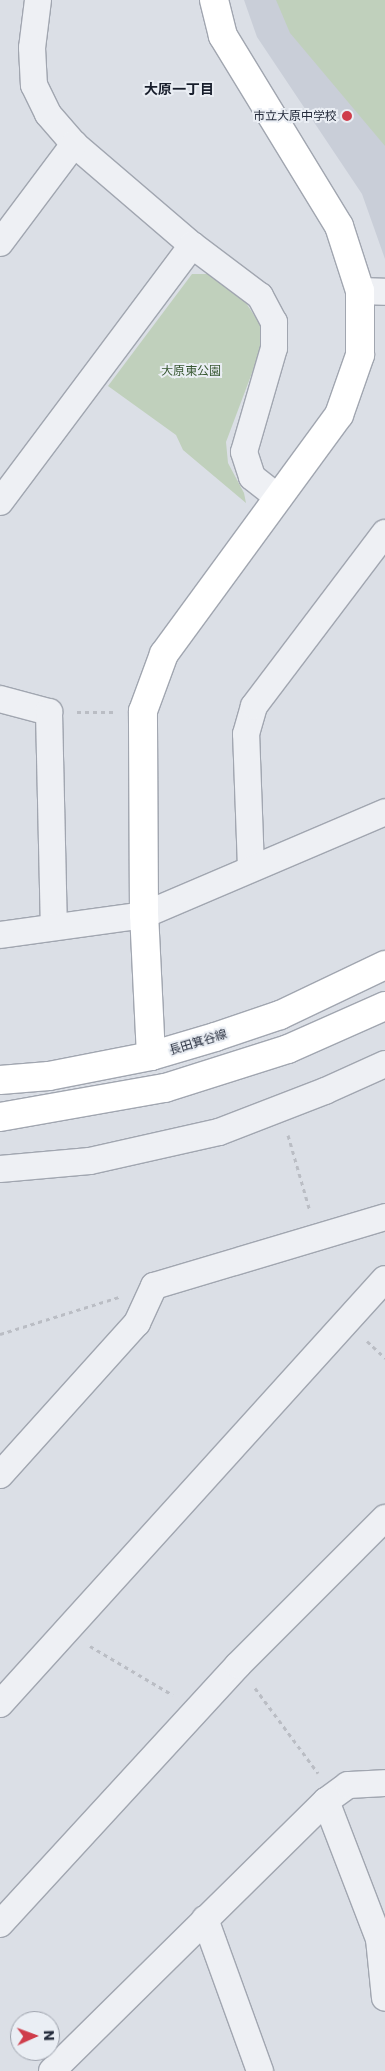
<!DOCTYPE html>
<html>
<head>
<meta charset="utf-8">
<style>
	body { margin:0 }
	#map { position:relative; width:385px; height:2071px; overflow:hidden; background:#dbdfe6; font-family:Poppins,"Noto Sans JP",sans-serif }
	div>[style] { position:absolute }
	.built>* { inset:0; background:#c9ced8 }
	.green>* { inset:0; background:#c0d0bc }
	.path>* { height:3px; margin-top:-1.5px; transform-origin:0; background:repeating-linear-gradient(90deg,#babdc4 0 4px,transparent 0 8px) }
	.roads { filter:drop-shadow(1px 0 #a1a6b0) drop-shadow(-1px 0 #a1a6b0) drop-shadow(0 1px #a1a6b0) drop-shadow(0 -1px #a1a6b0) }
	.street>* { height:26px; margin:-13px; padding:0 13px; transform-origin:13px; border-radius:13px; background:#eef0f4 }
	.secondary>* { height:28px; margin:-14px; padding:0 14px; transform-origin:14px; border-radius:14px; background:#fff }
	.dots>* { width:14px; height:14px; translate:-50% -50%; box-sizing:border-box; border:2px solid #eaeef4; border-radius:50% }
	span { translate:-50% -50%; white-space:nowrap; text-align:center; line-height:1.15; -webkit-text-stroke:4px #eaeef4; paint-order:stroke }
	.poi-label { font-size:12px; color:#252c3c }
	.right { translate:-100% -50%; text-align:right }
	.park-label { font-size:12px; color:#385832 }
	.street-label { font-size:12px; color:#252c3c }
	.neighbourhood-label { font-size:14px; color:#181e2c; font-weight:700 }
	.north { position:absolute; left:10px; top:2011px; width:50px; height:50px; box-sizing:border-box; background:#eaeef4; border:1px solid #9ba0aa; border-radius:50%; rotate:88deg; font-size:14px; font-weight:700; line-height:20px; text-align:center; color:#252c3c }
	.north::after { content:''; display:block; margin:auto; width:18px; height:22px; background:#cf3d4b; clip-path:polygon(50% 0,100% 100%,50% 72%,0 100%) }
</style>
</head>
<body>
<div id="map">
	<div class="built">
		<i style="clip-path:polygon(244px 0,385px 0,385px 259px,362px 194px,257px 37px)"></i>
	</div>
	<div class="green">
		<i style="clip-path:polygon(276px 0,385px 0,385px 146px,290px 33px)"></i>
		<i style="clip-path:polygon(192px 274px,214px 274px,246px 303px,260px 324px,261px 349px,226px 442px,228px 463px,244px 493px,246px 503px,183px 450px,176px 435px,108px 386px)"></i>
	</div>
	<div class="path">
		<i style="left:77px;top:712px;width:39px"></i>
		<i style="left:288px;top:1135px;width:79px;rotate:73.9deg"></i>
		<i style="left:0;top:1334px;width:125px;rotate:-17.3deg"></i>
		<i style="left:367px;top:1341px;width:25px;rotate:43deg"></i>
		<i style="left:90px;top:1646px;width:96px;rotate:30.6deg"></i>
		<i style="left:255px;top:1688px;width:106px;rotate:53.5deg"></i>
	</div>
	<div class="roads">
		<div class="street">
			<i style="left:38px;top:0;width:48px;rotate:97.1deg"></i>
			<i style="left:32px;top:48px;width:37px;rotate:87deg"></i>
			<i style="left:34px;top:85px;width:32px;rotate:64deg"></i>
			<i style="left:48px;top:114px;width:40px;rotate:49deg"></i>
			<i style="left:74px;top:144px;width:155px;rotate:40.6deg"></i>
			<i style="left:192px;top:245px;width:85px;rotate:36.9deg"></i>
			<i style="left:260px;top:296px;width:30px;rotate:62deg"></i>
			<i style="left:274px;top:322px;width:26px;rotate:90deg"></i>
			<i style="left:274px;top:348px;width:108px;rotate:106.1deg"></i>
			<i style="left:244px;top:452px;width:26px;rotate:72deg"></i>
			<i style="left:252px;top:477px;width:34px;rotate:38deg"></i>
			<i style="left:0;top:243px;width:124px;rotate:-53.2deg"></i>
			<i style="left:360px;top:291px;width:25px;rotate:2deg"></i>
			<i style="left:0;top:502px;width:321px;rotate:-53.2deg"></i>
			<i style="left:0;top:699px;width:51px;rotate:14.9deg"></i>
			<i style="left:49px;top:712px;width:215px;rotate:88.7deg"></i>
			<i style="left:251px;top:868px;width:134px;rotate:-92.1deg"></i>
			<i style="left:246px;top:734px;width:29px;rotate:-74deg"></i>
			<i style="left:254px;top:706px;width:217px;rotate:-52.9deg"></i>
			<i style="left:0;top:935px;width:145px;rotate:-7.9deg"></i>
			<i style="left:144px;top:915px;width:262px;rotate:-23.1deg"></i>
			<i style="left:0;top:1169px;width:90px;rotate:-5.1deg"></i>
			<i style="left:90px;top:1161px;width:132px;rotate:-12.7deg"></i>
			<i style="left:219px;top:1132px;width:114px;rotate:-21.1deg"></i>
			<i style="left:325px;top:1091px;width:66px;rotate:-24.2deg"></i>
			<i style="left:0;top:1475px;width:205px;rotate:-48deg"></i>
			<i style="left:137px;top:1323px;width:41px;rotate:-65.3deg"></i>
			<i style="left:154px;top:1286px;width:241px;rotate:-16.6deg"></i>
			<i style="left:0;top:1704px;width:573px;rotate:-47.83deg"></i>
			<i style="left:326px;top:1801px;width:148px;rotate:69deg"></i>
			<i style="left:379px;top:1939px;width:59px;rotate:84.2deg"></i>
			<i style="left:205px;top:1919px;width:162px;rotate:70.1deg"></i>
			<i style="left:0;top:1924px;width:352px;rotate:-47.4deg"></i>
			<i style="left:238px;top:1665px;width:208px;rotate:-45deg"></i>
			<i style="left:52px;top:2071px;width:385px;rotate:-44.6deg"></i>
			<i style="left:326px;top:1801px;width:27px;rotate:-36deg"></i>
			<i style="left:348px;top:1785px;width:37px;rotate:-3deg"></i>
		</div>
		<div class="secondary">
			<i style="left:151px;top:1056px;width:141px;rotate:-92.8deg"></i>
			<i style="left:144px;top:915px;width:204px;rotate:-90.3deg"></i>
			<i style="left:143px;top:711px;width:61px;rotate:-69.8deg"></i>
			<i style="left:164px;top:654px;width:296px;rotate:-53.8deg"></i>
			<i style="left:339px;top:415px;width:64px;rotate:-70.7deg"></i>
			<i style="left:360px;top:355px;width:64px;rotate:-90deg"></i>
			<i style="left:360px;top:291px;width:68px;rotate:-107.9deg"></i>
			<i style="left:339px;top:226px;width:223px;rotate:-121.4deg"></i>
			<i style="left:223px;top:36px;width:37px;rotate:-104deg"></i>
			<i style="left:0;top:1080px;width:49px;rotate:-4.7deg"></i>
			<i style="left:49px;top:1076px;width:104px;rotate:-11.1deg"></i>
			<i style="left:151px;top:1056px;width:67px;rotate:-16.5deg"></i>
			<i style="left:215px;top:1037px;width:69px;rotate:-18.7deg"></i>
			<i style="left:280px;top:1015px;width:116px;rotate:-25.5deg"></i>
			<i style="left:0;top:1117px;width:168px;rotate:-10deg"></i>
			<i style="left:165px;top:1088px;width:129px;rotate:-17.6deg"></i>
			<i style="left:288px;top:1049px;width:106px;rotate:-23.9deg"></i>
		</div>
	</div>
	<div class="dots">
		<i style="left:347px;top:116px;background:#cf3d4b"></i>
	</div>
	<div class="poi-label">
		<span class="right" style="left:337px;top:116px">市立大原中学校</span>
	</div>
	<div class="park-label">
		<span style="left:191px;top:371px">大原東公園</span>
	</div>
	<div class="street-label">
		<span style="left:198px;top:1042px;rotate:-17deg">長田箕谷線</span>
	</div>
	<div class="neighbourhood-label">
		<span style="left:179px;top:89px">大原一丁目</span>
	</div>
	<div class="north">N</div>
</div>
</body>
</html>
